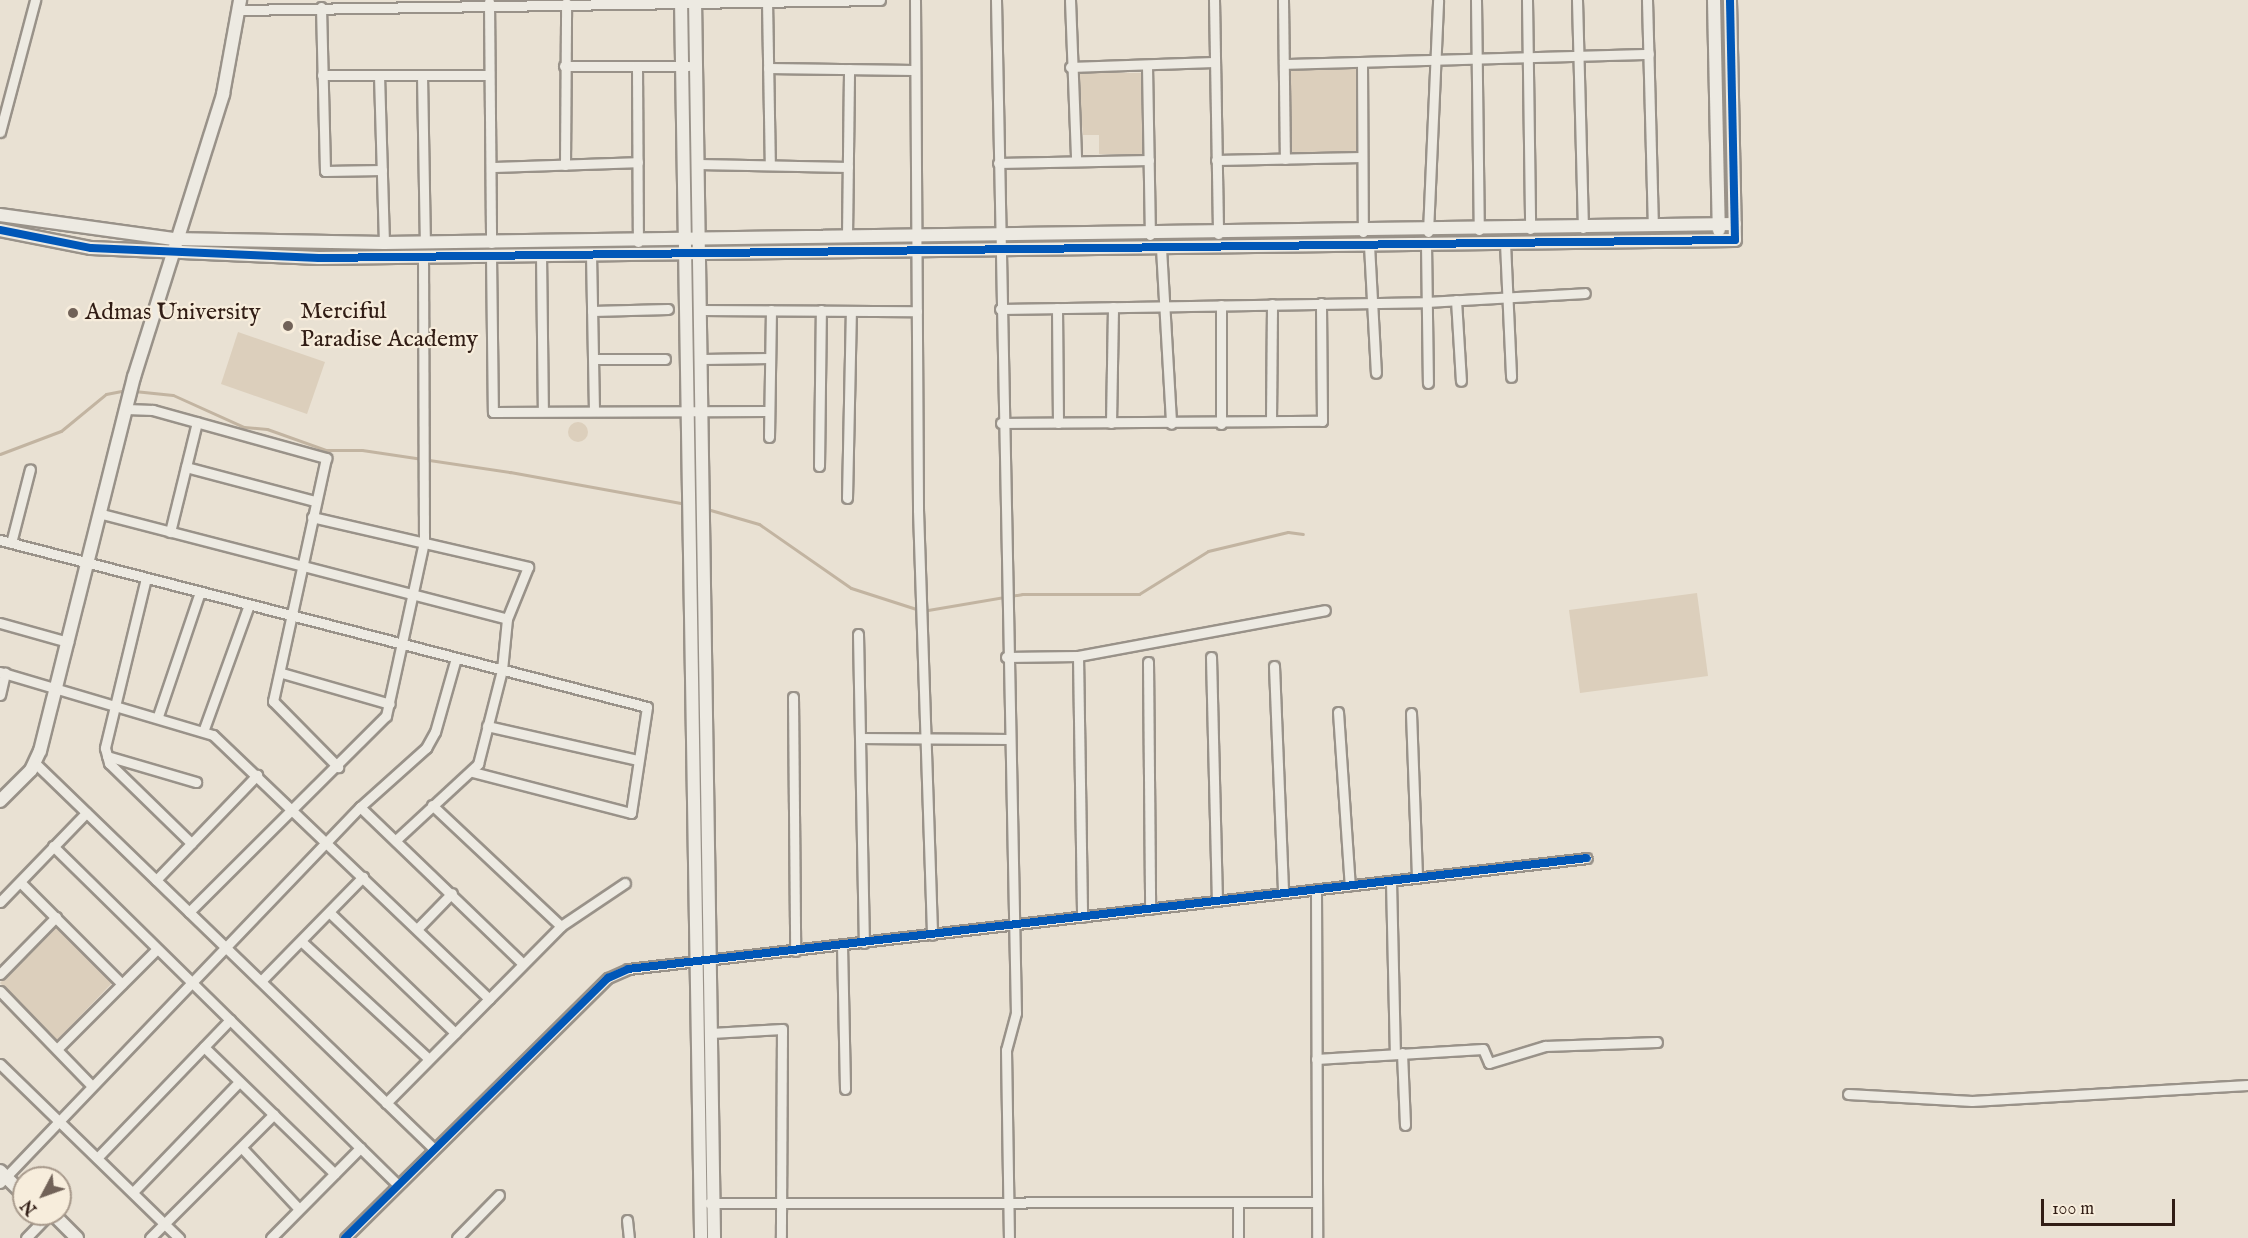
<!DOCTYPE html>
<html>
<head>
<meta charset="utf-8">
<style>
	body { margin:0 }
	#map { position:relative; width:2248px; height:1238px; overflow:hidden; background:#e9e1d3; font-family:"IM FELL English",serif }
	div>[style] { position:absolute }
	.green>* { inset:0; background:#dccfbc }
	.round { border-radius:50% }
	.stream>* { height:3px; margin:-1.5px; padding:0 1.5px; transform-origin:1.5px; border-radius:1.5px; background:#c2b4a1 }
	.roads { filter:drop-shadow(2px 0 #999289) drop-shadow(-2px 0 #999289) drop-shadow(0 2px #999289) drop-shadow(0 -2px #999289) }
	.minor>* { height:9px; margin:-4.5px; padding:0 4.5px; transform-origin:4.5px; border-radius:4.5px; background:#edeae2 }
	.tertiary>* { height:12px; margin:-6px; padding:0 6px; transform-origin:6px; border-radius:6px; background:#edeae2 }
	.cycleway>* { height:8px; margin:-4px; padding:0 4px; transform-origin:4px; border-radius:4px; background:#0057b8 }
	.dots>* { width:16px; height:16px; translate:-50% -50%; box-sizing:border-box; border:3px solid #f7eddc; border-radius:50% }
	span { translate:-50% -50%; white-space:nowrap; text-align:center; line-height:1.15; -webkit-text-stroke:4.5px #f7eddc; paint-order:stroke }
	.poi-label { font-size:24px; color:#311d15 }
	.left { translate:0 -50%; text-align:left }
	.north { position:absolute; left:12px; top:1166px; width:60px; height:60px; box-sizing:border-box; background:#f7eddc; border:2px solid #a89a8c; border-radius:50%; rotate:229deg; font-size:16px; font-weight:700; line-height:24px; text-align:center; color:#311d15 }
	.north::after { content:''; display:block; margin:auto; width:21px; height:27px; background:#716258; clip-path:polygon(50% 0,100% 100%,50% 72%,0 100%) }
	.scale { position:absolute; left:2041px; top:1199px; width:134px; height:27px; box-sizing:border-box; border:3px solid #311d15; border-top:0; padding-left:8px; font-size:18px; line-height:21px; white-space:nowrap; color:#311d15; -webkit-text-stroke:4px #f7eddc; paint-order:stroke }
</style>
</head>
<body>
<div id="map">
	<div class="green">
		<i style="clip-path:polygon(1356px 67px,1358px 153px,1290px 154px,1289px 68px)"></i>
		<i style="clip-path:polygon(1077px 73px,1142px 73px,1143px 154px,1099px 154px,1099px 135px,1083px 135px)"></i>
		<i style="clip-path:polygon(238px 332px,325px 362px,307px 414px,221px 384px)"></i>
		<i class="round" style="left:568px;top:422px;width:20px;height:20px"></i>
		<i style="clip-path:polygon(1697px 593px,1708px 676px,1580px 693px,1569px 610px)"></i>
		<i style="clip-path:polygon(55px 927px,112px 983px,57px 1040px,0 983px)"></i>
	</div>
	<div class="stream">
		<i style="left:134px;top:391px;width:39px;rotate:6deg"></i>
		<i style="left:173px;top:395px;width:78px;rotate:24.3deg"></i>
		<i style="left:244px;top:427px;width:23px;rotate:5deg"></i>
		<i style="left:267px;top:429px;width:63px;rotate:19.6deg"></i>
		<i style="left:326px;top:450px;width:36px"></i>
		<i style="left:362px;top:450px;width:150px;rotate:8.5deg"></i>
		<i style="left:510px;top:472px;width:179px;rotate:10.3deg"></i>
		<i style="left:0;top:454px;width:65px;rotate:-20.7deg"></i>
		<i style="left:61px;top:431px;width:58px;rotate:-39.4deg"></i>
		<i style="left:106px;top:394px;width:21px;rotate:-11deg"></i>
		<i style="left:707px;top:509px;width:54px;rotate:16.1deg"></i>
		<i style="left:759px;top:524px;width:112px;rotate:34.8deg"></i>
		<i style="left:851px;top:588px;width:75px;rotate:17.9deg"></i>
		<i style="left:922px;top:611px;width:101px;rotate:-9.6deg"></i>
		<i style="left:1022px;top:594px;width:117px"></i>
		<i style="left:1139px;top:594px;width:81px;rotate:-31.9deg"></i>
		<i style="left:1208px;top:551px;width:82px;rotate:-13.4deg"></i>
		<i style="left:1288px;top:532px;width:15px;rotate:8deg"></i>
	</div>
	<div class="roads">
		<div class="minor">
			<i style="left:915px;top:0;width:510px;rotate:89.66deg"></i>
			<i style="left:918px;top:510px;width:425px;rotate:88.1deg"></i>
			<i style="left:996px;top:0;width:1013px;rotate:88.87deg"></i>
			<i style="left:1016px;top:1013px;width:38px;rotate:105deg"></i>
			<i style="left:1006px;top:1050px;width:188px;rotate:89.1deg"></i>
			<i style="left:1070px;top:0;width:159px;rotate:87.8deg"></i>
			<i style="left:1214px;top:0;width:234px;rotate:89deg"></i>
			<i style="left:1283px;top:0;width:159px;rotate:89.3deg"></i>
			<i style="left:1476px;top:0;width:230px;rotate:89.3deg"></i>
			<i style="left:1527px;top:0;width:229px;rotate:89.2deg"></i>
			<i style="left:1577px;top:0;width:228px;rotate:88.5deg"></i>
			<i style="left:1647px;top:0;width:226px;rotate:88.5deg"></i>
			<i style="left:767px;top:1px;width:164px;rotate:89deg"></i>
			<i style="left:489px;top:2px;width:241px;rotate:89.5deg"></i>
			<i style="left:321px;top:7px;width:164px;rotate:88.6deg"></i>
			<i style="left:325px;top:171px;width:57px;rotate:-1deg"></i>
			<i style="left:237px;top:10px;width:643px;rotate:-0.89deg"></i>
			<i style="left:1284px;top:64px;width:365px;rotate:-1.6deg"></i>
			<i style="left:1362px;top:64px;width:168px;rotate:89.7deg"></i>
			<i style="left:564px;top:66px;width:124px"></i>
			<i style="left:637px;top:66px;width:176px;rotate:89.7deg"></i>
			<i style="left:1147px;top:66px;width:169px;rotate:89deg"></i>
			<i style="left:1070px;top:67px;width:144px;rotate:-2deg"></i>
			<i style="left:768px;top:68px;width:145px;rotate:0.8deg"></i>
			<i style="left:322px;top:75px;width:166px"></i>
			<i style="left:379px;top:75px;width:168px;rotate:88.3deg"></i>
			<i style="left:422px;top:75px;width:168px;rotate:89deg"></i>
			<i style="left:0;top:132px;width:137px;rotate:-75.1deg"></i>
			<i style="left:1216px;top:160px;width:146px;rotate:-1.2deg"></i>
			<i style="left:998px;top:163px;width:151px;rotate:-1.1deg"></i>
			<i style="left:698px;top:164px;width:150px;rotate:1.1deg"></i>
			<i style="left:565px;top:165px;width:162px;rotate:-89.6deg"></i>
			<i style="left:491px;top:167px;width:147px;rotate:-1.9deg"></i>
			<i style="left:1428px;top:232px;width:232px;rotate:-87.5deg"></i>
			<i style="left:847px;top:237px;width:168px;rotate:-89.3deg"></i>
			<i style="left:1505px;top:243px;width:134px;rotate:87.4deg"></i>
			<i style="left:1426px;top:244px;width:139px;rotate:89.2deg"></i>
			<i style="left:1369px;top:245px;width:128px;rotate:86.9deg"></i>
			<i style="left:1161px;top:248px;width:176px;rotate:86.7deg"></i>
			<i style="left:541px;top:254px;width:157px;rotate:89.3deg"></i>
			<i style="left:591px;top:254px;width:157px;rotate:88.9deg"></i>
			<i style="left:491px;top:255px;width:157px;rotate:89.3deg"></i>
			<i style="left:493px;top:412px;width:276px;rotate:-0.2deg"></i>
			<i style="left:1456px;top:300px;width:81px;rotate:86.5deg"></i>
			<i style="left:1057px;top:308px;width:115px;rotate:89.5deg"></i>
			<i style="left:1000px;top:309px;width:426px;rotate:-0.9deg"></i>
			<i style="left:1426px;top:302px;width:159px;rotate:-3.2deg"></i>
			<i style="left:701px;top:310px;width:216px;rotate:0.3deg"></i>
			<i style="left:592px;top:311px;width:76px;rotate:-1.5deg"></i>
			<i style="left:594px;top:359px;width:71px"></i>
			<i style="left:702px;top:359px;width:68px;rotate:-0.8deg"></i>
			<i style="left:126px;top:409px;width:27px;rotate:2deg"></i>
			<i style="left:153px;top:410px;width:180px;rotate:15.5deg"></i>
			<i style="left:326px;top:458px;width:249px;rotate:102.3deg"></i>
			<i style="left:273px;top:701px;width:93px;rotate:45.4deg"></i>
			<i style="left:1271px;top:421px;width:117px;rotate:-89.5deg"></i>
			<i style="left:1001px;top:423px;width:321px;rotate:-0.4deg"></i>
			<i style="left:1322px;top:421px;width:118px;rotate:-90.5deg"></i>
			<i style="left:1111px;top:423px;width:116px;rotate:-89deg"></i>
			<i style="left:1221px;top:424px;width:119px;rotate:-90deg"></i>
			<i style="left:769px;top:437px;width:127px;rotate:-89.1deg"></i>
			<i style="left:819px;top:466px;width:156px;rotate:-89.3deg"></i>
			<i style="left:186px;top:467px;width:133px;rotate:14.8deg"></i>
			<i style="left:847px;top:498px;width:187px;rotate:-88.8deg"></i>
			<i style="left:102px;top:514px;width:418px;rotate:14.5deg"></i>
			<i style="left:312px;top:517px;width:222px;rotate:13deg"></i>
			<i style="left:528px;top:567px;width:56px;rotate:112deg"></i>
			<i style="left:507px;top:619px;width:51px;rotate:95.6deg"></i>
			<i style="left:502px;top:670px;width:97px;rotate:104.3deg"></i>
			<i style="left:478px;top:764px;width:110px;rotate:137.2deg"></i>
			<i style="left:170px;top:532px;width:113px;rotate:-76.2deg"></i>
			<i style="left:0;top:540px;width:668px;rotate:14.47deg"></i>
			<i style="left:647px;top:707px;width:107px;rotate:98.6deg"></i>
			<i style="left:631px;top:813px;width:163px;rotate:-165.5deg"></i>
			<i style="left:11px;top:543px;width:76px;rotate:-75.6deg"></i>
			<i style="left:146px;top:578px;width:175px;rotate:103.6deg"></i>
			<i style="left:105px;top:748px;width:16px;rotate:75deg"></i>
			<i style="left:109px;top:763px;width:115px;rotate:44.3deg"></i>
			<i style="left:0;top:623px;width:71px;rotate:15.6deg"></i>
			<i style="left:858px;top:634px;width:309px;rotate:88.9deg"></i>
			<i style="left:1078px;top:656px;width:261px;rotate:89.1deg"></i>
			<i style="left:1006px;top:657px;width:72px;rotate:-0.8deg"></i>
			<i style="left:1078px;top:656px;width:251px;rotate:-10.5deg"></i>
			<i style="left:1211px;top:657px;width:244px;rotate:88.6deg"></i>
			<i style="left:1148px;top:662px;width:247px;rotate:89.5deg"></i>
			<i style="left:1274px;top:666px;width:227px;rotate:87.7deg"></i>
			<i style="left:0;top:672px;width:222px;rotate:16.5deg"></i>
			<i style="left:213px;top:735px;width:382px;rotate:43.7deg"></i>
			<i style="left:282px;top:673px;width:112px;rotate:16deg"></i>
			<i style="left:0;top:695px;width:23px;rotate:-77deg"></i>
			<i style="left:793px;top:697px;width:254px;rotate:89.5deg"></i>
			<i style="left:1338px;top:712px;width:174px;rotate:86.1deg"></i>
			<i style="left:1411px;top:713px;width:165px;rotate:87.9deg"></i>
			<i style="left:158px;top:716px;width:131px;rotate:-71.3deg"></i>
			<i style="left:487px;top:726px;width:155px;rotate:12.7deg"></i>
			<i style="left:204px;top:729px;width:132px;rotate:-70.1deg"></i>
			<i style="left:862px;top:738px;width:144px;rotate:0.4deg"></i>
			<i style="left:107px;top:756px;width:93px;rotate:16.3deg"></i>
			<i style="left:35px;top:763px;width:552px;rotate:44.05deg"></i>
			<i style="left:432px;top:805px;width:177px;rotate:43.2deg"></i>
			<i style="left:360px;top:807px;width:226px;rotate:43.9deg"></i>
			<i style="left:53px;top:846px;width:481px;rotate:44.5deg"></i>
			<i style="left:156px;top:880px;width:146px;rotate:-46.1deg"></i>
			<i style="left:1391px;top:881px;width:173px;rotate:88.7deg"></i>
			<i style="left:20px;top:882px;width:144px;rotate:45deg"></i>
			<i style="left:1316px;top:890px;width:348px;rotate:89.8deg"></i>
			<i style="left:0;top:902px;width:124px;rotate:-46deg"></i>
			<i style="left:189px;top:912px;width:278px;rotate:-44.9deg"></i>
			<i style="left:386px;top:716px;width:178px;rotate:-77.7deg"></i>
			<i style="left:424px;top:542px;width:286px;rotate:-90.2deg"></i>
			<i style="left:329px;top:912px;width:175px;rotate:43.8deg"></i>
			<i style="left:417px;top:929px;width:50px;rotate:-45.8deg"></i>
			<i style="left:301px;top:941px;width:174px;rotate:42.7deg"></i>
			<i style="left:842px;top:945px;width:144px;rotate:88.8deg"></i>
			<i style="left:0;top:974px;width:80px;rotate:-45.5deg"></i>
			<i style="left:261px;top:981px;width:146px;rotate:-45.6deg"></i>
			<i style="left:0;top:991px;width:132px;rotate:45.9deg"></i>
			<i style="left:711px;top:1033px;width:71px;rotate:-3.2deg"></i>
			<i style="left:782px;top:1029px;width:209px;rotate:90.3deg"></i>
			<i style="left:204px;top:1047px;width:182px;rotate:44.1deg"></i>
			<i style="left:57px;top:1049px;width:141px;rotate:-45deg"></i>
			<i style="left:1402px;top:1053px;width:72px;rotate:87.6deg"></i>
			<i style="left:1316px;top:1059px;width:167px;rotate:-3.4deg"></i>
			<i style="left:1483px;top:1049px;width:15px;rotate:67deg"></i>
			<i style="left:1489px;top:1063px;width:59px;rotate:-16.9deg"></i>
			<i style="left:1545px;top:1046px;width:112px;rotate:-2deg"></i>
			<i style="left:0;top:1064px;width:250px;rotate:44.2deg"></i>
			<i style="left:1848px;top:1094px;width:124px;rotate:3.2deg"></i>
			<i style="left:1972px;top:1101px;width:276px;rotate:-3.3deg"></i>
			<i style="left:386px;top:1103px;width:249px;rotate:-45.3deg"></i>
			<i style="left:561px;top:926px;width:77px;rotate:-33.9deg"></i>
			<i style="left:242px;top:1148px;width:83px;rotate:46.9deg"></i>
			<i style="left:97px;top:1158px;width:192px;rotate:-46.1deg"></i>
			<i style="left:0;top:1183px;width:521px;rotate:-46.25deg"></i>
			<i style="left:360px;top:807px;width:89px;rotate:-41.8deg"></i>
			<i style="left:426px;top:748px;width:18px;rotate:-61deg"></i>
			<i style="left:435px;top:732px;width:77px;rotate:-74.2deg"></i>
			<i style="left:133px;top:1192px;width:153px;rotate:-46.1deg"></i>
			<i style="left:1238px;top:1202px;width:36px;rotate:90deg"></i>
			<i style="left:709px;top:1203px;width:608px;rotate:-0.09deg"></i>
			<i style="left:627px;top:1220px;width:18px;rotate:84deg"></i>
			<i style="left:26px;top:1238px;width:33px;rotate:-46deg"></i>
			<i style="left:150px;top:1238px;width:175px;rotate:-45deg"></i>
			<i style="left:271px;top:1238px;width:127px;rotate:-45.3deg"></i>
			<i style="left:345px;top:1238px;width:370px;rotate:-44.7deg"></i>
			<i style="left:608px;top:978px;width:22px;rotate:-24deg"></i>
			<i style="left:628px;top:969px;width:965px;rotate:-6.6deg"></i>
			<i style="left:457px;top:1238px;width:60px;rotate:-45.7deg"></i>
		</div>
		<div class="tertiary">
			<i style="left:681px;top:0;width:1238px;rotate:89.07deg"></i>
			<i style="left:695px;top:0;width:1238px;rotate:89.12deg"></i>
			<i style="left:1714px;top:0;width:230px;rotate:88.8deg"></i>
			<i style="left:0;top:215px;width:175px;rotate:7.9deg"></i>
			<i style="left:173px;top:239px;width:211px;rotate:1.1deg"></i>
			<i style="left:384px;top:243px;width:1351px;rotate:-0.81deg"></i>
			<i style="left:0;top:230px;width:93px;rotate:11.2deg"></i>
			<i style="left:91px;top:248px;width:228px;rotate:2.5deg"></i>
			<i style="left:319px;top:258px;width:1416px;rotate:-0.73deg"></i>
			<i style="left:1735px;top:240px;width:240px;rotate:-91.2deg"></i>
			<i style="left:0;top:801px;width:44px;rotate:-45deg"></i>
			<i style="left:31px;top:770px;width:21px;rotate:-65deg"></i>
			<i style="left:40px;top:751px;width:386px;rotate:-75.9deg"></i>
			<i style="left:134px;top:377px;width:297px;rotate:-72.5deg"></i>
			<i style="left:223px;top:94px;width:96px;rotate:-79.7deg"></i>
			<i style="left:0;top:1171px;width:34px;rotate:45deg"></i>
			<i style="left:53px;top:1214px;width:34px;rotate:45deg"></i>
		</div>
	</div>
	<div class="cycleway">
		<i style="left:0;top:230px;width:93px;rotate:11.2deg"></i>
		<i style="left:91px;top:248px;width:228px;rotate:2.5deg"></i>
		<i style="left:319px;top:258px;width:1416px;rotate:-0.73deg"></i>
		<i style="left:1735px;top:240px;width:240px;rotate:-91.2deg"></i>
		<i style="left:345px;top:1238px;width:370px;rotate:-44.7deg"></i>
		<i style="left:608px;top:978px;width:22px;rotate:-24deg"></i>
		<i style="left:628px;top:969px;width:965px;rotate:-6.6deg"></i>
	</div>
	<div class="dots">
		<i style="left:73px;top:313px;background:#716258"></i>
		<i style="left:288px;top:326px;background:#716258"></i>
	</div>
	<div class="poi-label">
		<span class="left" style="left:300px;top:326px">Merciful<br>Paradise Academy</span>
		<span class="left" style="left:85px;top:313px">Admas University</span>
	</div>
	<div class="north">N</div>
	<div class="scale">100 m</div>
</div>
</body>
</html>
